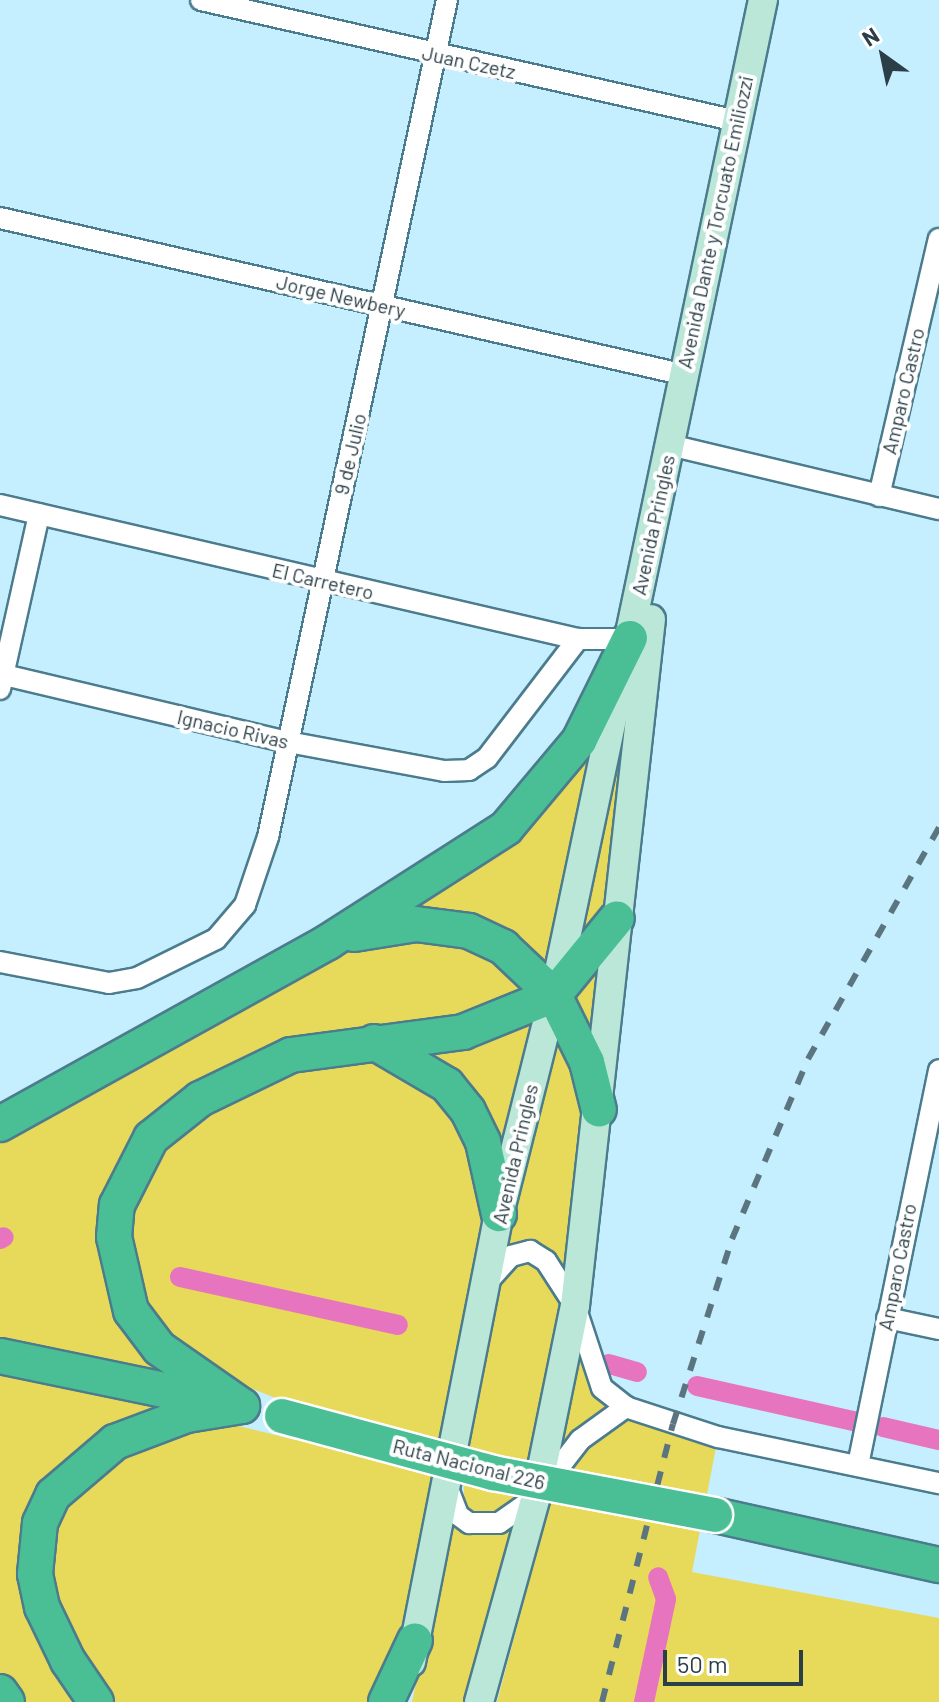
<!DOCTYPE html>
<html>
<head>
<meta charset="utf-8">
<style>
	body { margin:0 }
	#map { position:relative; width:939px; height:1702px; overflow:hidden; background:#c5eefe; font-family:Barlow,sans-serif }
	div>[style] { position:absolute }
	.green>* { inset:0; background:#e7d959 }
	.canal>* { height:20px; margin:-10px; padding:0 10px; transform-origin:10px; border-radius:10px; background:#e774be }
	.roads { filter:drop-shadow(2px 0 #4b7c8d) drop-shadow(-2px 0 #4b7c8d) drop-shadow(0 2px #4b7c8d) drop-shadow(0 -2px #4b7c8d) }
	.minor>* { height:20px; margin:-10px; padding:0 10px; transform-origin:10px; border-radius:10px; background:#fff }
	.secondary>* { height:28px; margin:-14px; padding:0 14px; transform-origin:14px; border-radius:14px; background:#bbe7d8 }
	.trunk>* { height:34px; margin:-17px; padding:0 17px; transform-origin:17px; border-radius:17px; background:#4abf96 }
	.rail>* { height:6px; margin-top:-3px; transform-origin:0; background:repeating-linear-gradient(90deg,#5a757f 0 14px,transparent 0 28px) }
	.bridges { filter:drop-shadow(2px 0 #fff) drop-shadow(-2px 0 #fff) drop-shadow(0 2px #fff) drop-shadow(0 -2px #fff) }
	.trunk-bridge>* { height:34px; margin:-17px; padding:0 17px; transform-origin:17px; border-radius:17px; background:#4abf96 }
	span { translate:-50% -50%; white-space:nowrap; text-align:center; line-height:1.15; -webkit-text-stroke:8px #fff; paint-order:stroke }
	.street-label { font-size:20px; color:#2a3f47 }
	.north { position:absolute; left:843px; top:16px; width:80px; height:80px; -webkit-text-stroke:6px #fff; paint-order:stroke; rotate:327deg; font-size:22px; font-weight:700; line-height:32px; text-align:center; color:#2a3f47 }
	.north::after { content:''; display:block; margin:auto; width:28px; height:36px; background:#2a3f47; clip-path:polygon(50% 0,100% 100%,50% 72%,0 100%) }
	.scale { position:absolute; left:663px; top:1650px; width:140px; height:36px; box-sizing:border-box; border:4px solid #2a3f47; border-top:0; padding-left:10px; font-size:24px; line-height:28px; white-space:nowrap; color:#2a3f47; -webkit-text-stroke:6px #fff; paint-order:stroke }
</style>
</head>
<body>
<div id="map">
	<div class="green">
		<i style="clip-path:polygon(634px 653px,612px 887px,595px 935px,570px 962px)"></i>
		<i style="clip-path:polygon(600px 715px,549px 982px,510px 941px,373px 923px,478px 857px)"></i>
		<i style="clip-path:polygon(464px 936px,540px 990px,524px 1003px,189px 1096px,103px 1230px,194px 1387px,0 1347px,0 1139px,346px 942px)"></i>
		<i style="clip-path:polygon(610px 940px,595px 1066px,563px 996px)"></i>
		<i style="clip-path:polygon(543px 1008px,500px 1185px,404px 1047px)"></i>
		<i style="clip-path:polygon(558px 1017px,587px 1113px,567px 1271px,550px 1253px,508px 1249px)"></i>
		<i style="clip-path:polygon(370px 1050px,456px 1104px,487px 1226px,417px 1574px,390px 1671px,377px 1702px,110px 1702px,57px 1621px,44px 1557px,63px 1494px,84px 1471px,202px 1417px,295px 1440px,304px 1409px,199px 1368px,134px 1303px,120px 1232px,162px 1136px,260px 1076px)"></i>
		<i style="clip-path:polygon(521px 1261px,538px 1264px,556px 1287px,560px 1318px,523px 1492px,514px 1505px,487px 1519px,465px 1511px,462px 1456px,501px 1277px)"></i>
		<i style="clip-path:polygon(578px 1335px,597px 1394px,609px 1407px,556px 1450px)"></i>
		<i style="clip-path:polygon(0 1364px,188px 1405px,134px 1421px,28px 1547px,86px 1702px,16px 1702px,0 1680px)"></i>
		<i style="clip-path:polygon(628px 1414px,718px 1437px,692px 1572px,939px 1618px,939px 1702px,497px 1702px,554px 1488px,566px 1463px)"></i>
		<i style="clip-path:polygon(451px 1515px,479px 1535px,517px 1523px,469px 1702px,412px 1702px)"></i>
	</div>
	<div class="canal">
		<i style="left:0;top:1239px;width:4px;rotate:-27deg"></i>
		<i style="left:180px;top:1277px;width:223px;rotate:12.4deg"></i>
		<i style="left:609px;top:1364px;width:29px;rotate:16deg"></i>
		<i style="left:697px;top:1386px;width:160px;rotate:12.6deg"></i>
		<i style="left:883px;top:1427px;width:57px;rotate:13.1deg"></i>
		<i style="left:644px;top:1702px;width:105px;rotate:-77.9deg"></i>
		<i style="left:666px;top:1599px;width:23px;rotate:-110deg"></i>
	</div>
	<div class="roads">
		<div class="minor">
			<i style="left:201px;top:0;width:549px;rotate:12.72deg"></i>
			<i style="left:0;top:218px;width:699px;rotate:12.9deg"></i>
			<i style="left:670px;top:445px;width:277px;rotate:13.4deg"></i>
			<i style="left:879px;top:496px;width:264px;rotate:-76.9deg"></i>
			<i style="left:0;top:505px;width:593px;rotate:13.05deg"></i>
			<i style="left:578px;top:639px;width:58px"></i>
			<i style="left:0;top:674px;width:296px;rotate:13.3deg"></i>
			<i style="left:288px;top:742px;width:159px;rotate:10.5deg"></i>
			<i style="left:444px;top:771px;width:25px;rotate:-2deg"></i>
			<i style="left:469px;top:770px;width:22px;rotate:-34deg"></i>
			<i style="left:487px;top:758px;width:150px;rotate:-52.6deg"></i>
			<i style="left:0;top:689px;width:179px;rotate:-77.4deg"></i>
			<i style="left:0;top:962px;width:111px;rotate:10.9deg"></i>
			<i style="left:109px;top:983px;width:28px;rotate:-10deg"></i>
			<i style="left:137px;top:978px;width:88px;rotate:-26.3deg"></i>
			<i style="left:216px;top:939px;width:45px;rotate:-49.5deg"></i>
			<i style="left:245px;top:905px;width:72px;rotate:-71.3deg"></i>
			<i style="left:268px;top:837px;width:856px;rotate:-77.93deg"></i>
			<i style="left:490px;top:1279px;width:31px;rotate:-48deg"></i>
			<i style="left:511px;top:1256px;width:20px;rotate:-15deg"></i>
			<i style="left:530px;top:1251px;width:19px;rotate:32deg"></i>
			<i style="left:546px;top:1261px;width:54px;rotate:57.2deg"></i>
			<i style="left:575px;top:1306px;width:86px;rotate:71.8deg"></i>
			<i style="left:602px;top:1388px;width:31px;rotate:38deg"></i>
			<i style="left:626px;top:1407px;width:97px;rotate:18.1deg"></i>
			<i style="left:718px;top:1437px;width:226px;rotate:11.8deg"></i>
			<i style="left:887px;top:1318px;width:53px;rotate:11.9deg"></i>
			<i style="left:858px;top:1465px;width:403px;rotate:-78.4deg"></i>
			<i style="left:447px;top:1486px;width:31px;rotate:69deg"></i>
			<i style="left:458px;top:1515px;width:14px;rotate:36deg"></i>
			<i style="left:469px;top:1523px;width:30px"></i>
			<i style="left:499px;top:1523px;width:45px;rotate:-35.1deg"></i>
			<i style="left:536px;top:1497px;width:72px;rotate:-52.3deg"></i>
			<i style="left:580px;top:1440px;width:57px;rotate:-35.7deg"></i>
		</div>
		<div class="secondary">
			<i style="left:411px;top:1662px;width:457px;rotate:-78.9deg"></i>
			<i style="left:499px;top:1214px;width:226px;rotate:-75.9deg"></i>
			<i style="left:554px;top:995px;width:1017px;rotate:-78.14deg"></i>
			<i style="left:479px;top:1702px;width:213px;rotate:-74.5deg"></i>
			<i style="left:536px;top:1497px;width:195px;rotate:-78.5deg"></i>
			<i style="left:575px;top:1306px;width:691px;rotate:-83.69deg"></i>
		</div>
		<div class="trunk">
			<i style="left:354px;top:934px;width:63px;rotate:-9.2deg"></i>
			<i style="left:416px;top:924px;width:53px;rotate:7.5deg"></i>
			<i style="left:469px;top:931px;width:38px;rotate:25deg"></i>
			<i style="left:503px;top:947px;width:70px;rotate:43.3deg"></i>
			<i style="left:554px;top:995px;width:75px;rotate:63.8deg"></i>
			<i style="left:587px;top:1062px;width:49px;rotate:76deg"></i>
			<i style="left:374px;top:1042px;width:85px;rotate:30.5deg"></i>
			<i style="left:447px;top:1085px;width:33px;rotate:51deg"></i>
			<i style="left:468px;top:1111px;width:34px;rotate:64deg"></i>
			<i style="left:483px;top:1142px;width:74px;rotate:77.5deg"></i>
			<i style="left:0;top:1124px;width:375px;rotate:-29deg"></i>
			<i style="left:328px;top:942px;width:211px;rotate:-32.6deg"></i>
			<i style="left:506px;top:828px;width:114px;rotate:-50deg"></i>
			<i style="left:579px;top:741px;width:115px;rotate:-63.7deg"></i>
			<i style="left:0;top:1356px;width:228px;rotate:11.7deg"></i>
			<i style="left:242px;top:1406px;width:101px;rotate:-145.1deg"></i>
			<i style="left:159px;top:1348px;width:46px;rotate:-127.1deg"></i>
			<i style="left:131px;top:1311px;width:76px;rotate:-102.9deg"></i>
			<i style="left:114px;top:1237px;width:32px;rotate:-85deg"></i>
			<i style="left:117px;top:1205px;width:75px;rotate:-63.1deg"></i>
			<i style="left:151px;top:1138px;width:63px;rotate:-38.5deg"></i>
			<i style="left:200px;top:1099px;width:101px;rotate:-25.8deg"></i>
			<i style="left:291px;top:1055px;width:174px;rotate:-7.6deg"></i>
			<i style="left:463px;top:1032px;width:98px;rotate:-22.1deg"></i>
			<i style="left:554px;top:995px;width:99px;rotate:-50.7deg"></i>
			<i style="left:715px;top:1515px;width:230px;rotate:12.6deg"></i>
			<i style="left:0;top:1692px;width:12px;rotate:55deg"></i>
			<i style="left:96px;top:1702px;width:50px;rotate:-124.3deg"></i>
			<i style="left:68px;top:1661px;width:60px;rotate:-115.7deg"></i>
			<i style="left:42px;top:1607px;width:34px;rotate:-102deg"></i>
			<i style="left:35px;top:1574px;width:51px;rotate:-84.4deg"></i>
			<i style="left:40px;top:1523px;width:31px;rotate:-65deg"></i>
			<i style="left:53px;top:1495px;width:82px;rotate:-40.5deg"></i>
			<i style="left:115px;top:1442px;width:77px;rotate:-20.6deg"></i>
			<i style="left:187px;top:1415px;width:56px;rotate:-9.3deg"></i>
			<i style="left:386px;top:1702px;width:68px;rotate:-64.9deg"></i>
		</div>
	</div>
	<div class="rail">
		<i style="left:602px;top:1702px;width:287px;rotate:-75.7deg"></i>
		<i style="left:673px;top:1424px;width:194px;rotate:-72.3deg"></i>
		<i style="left:732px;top:1239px;width:195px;rotate:-67.1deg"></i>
		<i style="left:808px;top:1059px;width:266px;rotate:-60.5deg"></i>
	</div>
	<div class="bridges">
		<div class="trunk-bridge">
			<i style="left:282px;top:1416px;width:219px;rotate:15.1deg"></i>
			<i style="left:493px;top:1473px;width:226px;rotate:10.7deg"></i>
		</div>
	</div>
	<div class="street-label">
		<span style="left:469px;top:62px;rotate:12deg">Juan Czetz</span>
		<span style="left:715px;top:222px;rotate:-78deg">Avenida Dante y Torcuato Emiliozzi</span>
		<span style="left:341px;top:296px;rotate:13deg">Jorge Newbery</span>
		<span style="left:903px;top:391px;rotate:-77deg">Amparo Castro</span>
		<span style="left:350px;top:454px;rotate:-77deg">9 de Julio</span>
		<span style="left:653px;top:525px;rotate:-78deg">Avenida Pringles</span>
		<span style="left:323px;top:581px;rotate:13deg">El Carretero</span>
		<span style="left:233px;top:729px;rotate:13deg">Ignacio Rivas</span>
		<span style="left:515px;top:1154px;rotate:-77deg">Avenida Pringles</span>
		<span style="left:897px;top:1267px;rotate:-79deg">Amparo Castro</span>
		<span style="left:469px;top:1464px;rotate:14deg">Ruta Nacional 226</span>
	</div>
	<div class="north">N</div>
	<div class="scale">50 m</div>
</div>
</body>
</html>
